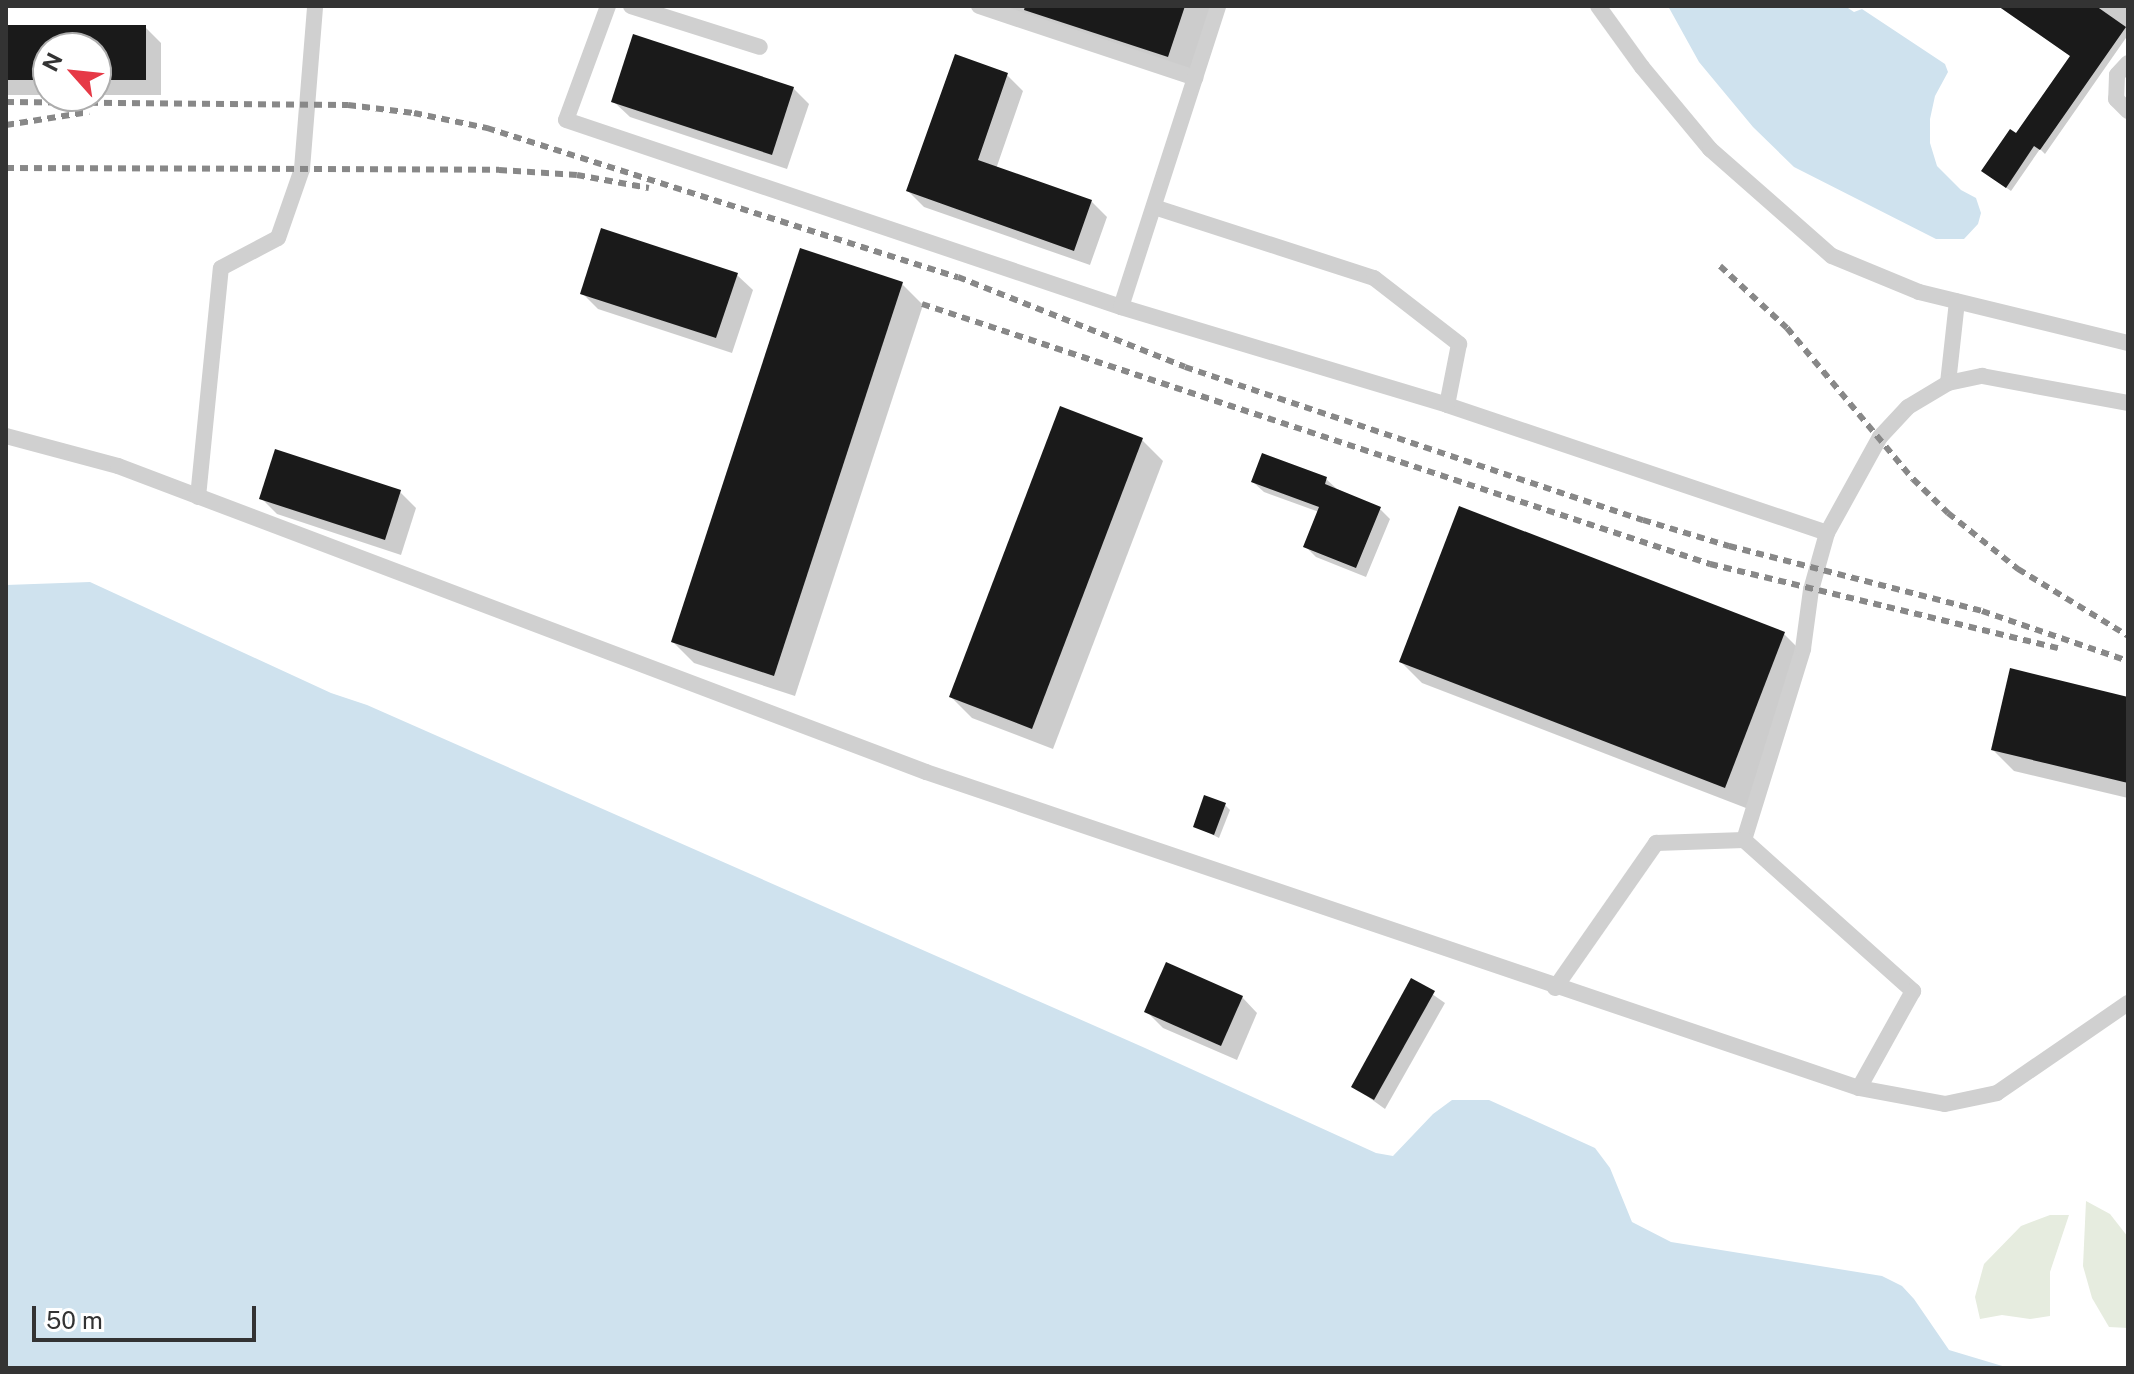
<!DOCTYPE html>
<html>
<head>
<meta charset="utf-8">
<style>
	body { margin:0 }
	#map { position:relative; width:2134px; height:1374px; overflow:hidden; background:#fff; font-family:"Public Sans",sans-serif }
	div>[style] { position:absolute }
	.green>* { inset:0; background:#e6ecdf }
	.water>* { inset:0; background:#cfe2ee }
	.shadow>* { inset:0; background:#0003 }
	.building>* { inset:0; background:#1a1a1a }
	.service>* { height:16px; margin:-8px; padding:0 8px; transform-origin:8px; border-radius:8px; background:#d0d0d0 }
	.rail>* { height:6px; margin-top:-3px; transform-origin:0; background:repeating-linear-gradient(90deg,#888 0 8px,transparent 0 14px) }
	span { translate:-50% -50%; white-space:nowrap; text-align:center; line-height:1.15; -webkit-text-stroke:8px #fff; paint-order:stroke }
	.frame { position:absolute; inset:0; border:8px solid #333; pointer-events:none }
	.north { position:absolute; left:32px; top:32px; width:80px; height:80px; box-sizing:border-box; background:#fff; border:2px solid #adadad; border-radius:50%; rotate:297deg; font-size:22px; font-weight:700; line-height:32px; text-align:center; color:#333 }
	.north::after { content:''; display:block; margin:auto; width:28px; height:36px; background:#e63946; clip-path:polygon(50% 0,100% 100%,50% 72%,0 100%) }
	.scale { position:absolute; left:32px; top:1306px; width:224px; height:36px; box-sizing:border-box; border:4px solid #333; border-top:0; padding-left:10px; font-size:24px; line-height:28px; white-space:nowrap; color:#333; -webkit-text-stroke:6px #fff; paint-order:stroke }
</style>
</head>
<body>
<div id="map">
	<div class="green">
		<i style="clip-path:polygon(2086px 1201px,2110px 1214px,2128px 1237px,2128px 1328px,2109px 1327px,2092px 1298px,2083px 1266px)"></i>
		<i style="clip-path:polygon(2050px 1215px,2069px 1215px,2050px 1272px,2050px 1316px,2030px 1319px,2002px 1315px,1980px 1319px,1975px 1297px,1984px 1264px,2021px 1226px)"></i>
	</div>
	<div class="water">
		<i style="clip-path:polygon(1668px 6px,1845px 6px,1854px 12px,1862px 9px,1945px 64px,1948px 72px,1935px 96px,1930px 119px,1930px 143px,1937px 166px,1961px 190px,1976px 198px,1981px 213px,1978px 224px,1964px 239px,1936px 239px,1794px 167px,1753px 127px,1699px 62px)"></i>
		<i style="clip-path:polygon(90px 582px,331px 693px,367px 705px,1145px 1048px,1376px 1153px,1393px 1156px,1433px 1114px,1452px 1100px,1489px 1100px,1595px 1148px,1610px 1168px,1632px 1222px,1671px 1242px,1882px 1276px,1902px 1286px,1914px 1299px,1949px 1350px,2009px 1368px,6px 1368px,6px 585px)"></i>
	</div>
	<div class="shadow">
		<i style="clip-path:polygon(974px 6px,1213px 6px,1189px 77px)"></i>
		<i style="clip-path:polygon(1998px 6px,2128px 6px,2128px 35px,2045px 154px,2040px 149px,2011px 191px,1988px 175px,2072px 57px)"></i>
		<i style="clip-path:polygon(6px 27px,145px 27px,161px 43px,161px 95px,96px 95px,96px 48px,48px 48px,48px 95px,6px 95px)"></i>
		<i style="clip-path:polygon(956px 57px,1007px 75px,1023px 91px,996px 169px,1091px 201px,1107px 217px,1090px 265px,924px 207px,908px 191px)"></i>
		<i style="clip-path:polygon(793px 88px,809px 104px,787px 169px,630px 117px,614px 102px)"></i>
		<i style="clip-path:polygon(737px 275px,753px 290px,732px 353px,598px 309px,582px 293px)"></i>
		<i style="clip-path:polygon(902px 284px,923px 305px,795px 696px,694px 663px,673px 642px)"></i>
		<i style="clip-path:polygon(1142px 440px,1163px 461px,1053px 749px,972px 718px,951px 697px)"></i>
		<i style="clip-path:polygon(1326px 479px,1337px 489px,1379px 508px,1390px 519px,1366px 577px,1316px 557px,1305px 546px,1319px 512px,1264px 492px,1253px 482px)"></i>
		<i style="clip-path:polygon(400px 492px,416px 508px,401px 555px,277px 514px,261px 498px)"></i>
		<i style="clip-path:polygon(1784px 634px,1805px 655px,1746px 808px,1422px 683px,1401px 662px)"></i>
		<i style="clip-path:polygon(2128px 699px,2128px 798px,2014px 771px,1993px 750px)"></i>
		<i style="clip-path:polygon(1225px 805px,1230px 810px,1219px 838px,1195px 826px)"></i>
		<i style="clip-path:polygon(1412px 980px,1445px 1003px,1385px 1109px,1353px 1086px)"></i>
		<i style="clip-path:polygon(1242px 997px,1257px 1013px,1237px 1060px,1163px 1028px,1147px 1012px)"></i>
	</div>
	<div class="building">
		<i style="clip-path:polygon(1025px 6px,1185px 6px,1168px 57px,1024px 10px)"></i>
		<i style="clip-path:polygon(1998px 6px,2096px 6px,2126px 27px,2040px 150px,2034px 146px,2006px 188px,1981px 171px,2010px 129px,2016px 133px,2070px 56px)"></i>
		<i style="clip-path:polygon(6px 25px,146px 25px,146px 80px,96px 80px,96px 48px,48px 48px,48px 80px,6px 80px)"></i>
		<i style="clip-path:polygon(633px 34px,794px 87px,772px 155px,611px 102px)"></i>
		<i style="clip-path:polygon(955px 54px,1008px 73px,978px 160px,1092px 200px,1074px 251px,906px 191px)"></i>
		<i style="clip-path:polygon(601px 228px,738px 273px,716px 338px,580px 294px)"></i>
		<i style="clip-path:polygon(800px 248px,903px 282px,774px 676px,671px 642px)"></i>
		<i style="clip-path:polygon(1060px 406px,1143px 438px,1032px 729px,949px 697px)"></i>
		<i style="clip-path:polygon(275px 449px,401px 490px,385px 540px,259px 499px)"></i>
		<i style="clip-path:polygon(1262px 453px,1327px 477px,1325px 484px,1381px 507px,1356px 568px,1303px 547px,1319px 507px,1251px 482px)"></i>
		<i style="clip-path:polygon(1459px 506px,1785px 632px,1725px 788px,1399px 662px)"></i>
		<i style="clip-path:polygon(2010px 668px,2128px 697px,2128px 783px,1991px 750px)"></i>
		<i style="clip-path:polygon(1204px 795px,1226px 803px,1214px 835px,1193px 827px)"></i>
		<i style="clip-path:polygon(1166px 962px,1243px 996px,1221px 1046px,1144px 1012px)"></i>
		<i style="clip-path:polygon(1411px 978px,1435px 991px,1374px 1100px,1351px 1087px)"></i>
	</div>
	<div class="service">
		<i style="left:608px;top:6px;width:121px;rotate:110.2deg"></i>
		<i style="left:566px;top:120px;width:586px;rotate:18.62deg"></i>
		<i style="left:1121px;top:307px;width:340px;rotate:16.7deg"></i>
		<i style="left:1447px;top:405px;width:401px;rotate:18.6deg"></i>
		<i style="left:631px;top:6px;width:135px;rotate:17.6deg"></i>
		<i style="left:979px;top:6px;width:228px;rotate:18.4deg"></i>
		<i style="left:1598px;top:6px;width:75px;rotate:54.2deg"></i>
		<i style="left:1642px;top:67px;width:107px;rotate:50.3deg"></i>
		<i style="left:1710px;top:149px;width:162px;rotate:41.3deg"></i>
		<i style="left:1832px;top:256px;width:94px;rotate:22.5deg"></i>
		<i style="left:1919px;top:292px;width:215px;rotate:13.7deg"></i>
		<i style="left:2128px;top:63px;width:16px;rotate:133deg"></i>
		<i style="left:2117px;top:75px;width:24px;rotate:92deg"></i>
		<i style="left:2116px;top:99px;width:17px;rotate:45deg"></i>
		<i style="left:1154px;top:207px;width:231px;rotate:17.9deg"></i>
		<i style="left:1374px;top:278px;width:108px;rotate:37.8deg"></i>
		<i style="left:1459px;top:344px;width:62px;rotate:101.1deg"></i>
		<i style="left:1121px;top:307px;width:316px;rotate:-72.1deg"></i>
		<i style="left:1948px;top:383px;width:82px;rotate:-83.7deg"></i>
		<i style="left:6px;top:436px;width:116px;rotate:15deg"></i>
		<i style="left:118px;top:466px;width:864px;rotate:20.74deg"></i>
		<i style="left:926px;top:772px;width:985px;rotate:18.71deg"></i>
		<i style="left:1859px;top:1088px;width:87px;rotate:10.5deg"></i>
		<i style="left:1945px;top:1104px;width:53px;rotate:-11.9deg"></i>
		<i style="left:1997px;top:1093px;width:159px;rotate:-34.5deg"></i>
		<i style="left:198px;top:497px;width:230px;rotate:-84.3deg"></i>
		<i style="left:221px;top:268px;width:64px;rotate:-27.8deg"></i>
		<i style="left:278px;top:238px;width:73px;rotate:-70.8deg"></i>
		<i style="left:302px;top:169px;width:164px;rotate:-85.4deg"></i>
		<i style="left:1744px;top:840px;width:200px;rotate:-72.8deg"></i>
		<i style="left:1803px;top:649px;width:60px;rotate:-82.3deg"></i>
		<i style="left:1811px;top:590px;width:59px;rotate:-74.3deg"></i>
		<i style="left:1827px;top:533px;width:110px;rotate:-61.1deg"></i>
		<i style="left:1880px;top:437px;width:41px;rotate:-47deg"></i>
		<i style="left:1908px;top:407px;width:47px;rotate:-31deg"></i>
		<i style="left:1948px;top:383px;width:35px;rotate:-12deg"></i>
		<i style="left:1982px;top:376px;width:148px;rotate:10.5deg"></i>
		<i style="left:1555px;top:988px;width:177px;rotate:-55.1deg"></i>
		<i style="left:1656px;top:843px;width:88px;rotate:-2deg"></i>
		<i style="left:1744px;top:840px;width:227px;rotate:41.8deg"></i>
		<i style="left:1913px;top:991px;width:111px;rotate:119.1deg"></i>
	</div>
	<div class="rail">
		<i style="left:6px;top:102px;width:342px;rotate:0.5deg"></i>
		<i style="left:348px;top:105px;width:66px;rotate:6.9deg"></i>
		<i style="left:414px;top:113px;width:75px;rotate:11.6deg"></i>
		<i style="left:487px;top:128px;width:494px;rotate:17.6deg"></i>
		<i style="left:958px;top:277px;width:244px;rotate:21.6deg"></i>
		<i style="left:1185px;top:367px;width:483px;rotate:18.5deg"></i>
		<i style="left:1643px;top:520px;width:90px;rotate:16.8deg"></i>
		<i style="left:1729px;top:546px;width:261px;rotate:14.4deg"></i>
		<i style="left:1982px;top:611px;width:154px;rotate:18.9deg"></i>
		<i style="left:6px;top:125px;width:84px;rotate:-8.9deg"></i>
		<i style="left:6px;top:168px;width:493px;rotate:0.2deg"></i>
		<i style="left:499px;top:170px;width:78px;rotate:3.7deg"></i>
		<i style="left:577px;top:175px;width:73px;rotate:10.2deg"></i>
		<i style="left:1720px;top:266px;width:91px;rotate:42.8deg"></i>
		<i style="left:1787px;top:328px;width:197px;rotate:50.2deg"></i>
		<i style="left:1913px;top:479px;width:49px;rotate:44.2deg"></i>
		<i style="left:1948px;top:513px;width:90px;rotate:38.7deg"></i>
		<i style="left:2018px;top:569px;width:129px;rotate:31.3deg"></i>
		<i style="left:922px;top:304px;width:830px;rotate:18.26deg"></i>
		<i style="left:1710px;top:564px;width:358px;rotate:13.6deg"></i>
	</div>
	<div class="frame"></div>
	<div class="north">N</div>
	<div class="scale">50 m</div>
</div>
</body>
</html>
